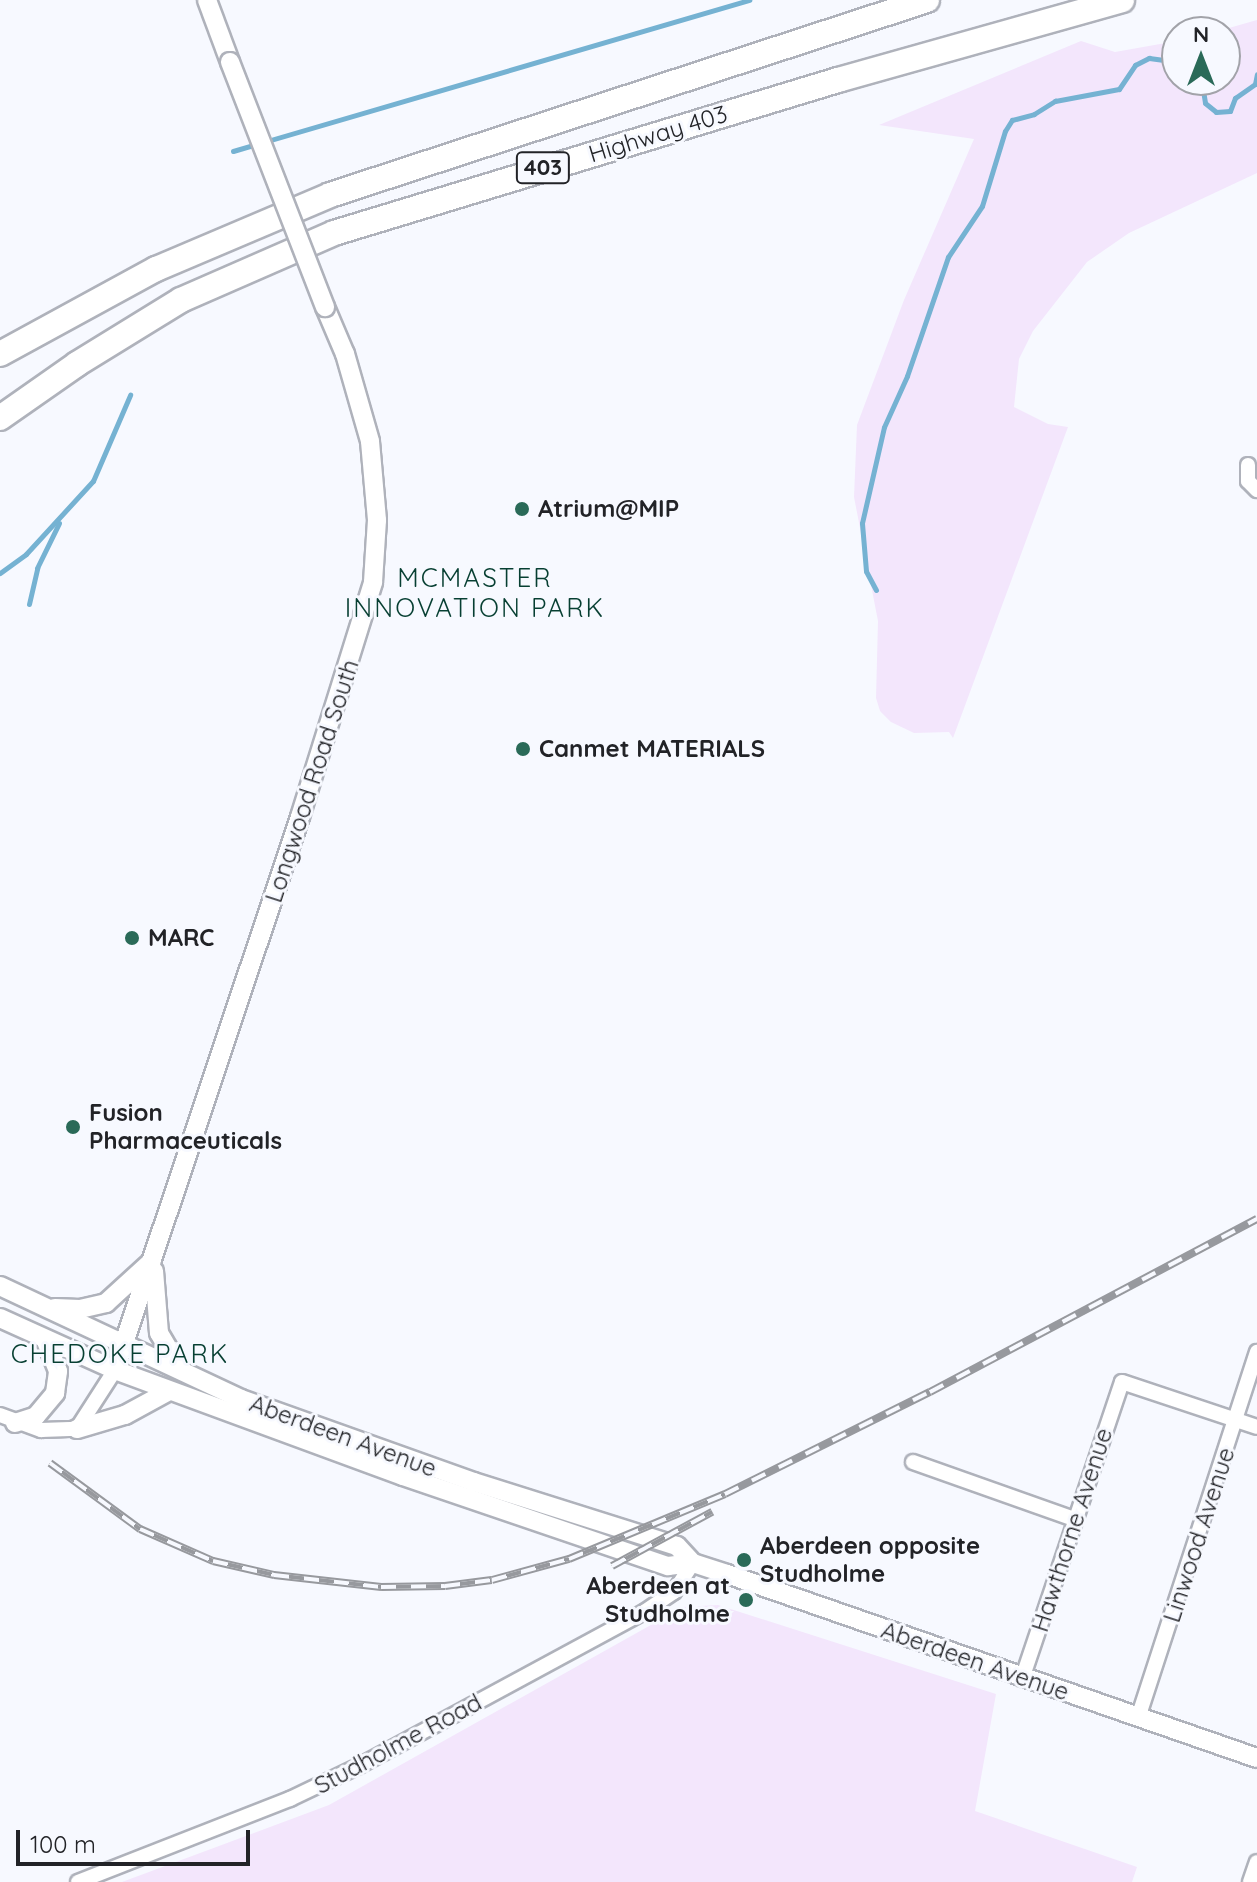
<!DOCTYPE html>
<html>
<head>
<meta charset="utf-8">
<style>
	body { margin:0 }
	#map { position:relative; width:1257px; height:1882px; overflow:hidden; background:#f7f9ff; font-family:Quicksand,sans-serif }
	div>[style] { position:absolute }
	.green>* { inset:0; background:#f3e6fc }
	.stream>* { height:5px; margin:-2.5px; padding:0 2.5px; transform-origin:2.5px; border-radius:2.5px; background:#75b2d2 }
	.roads { filter:drop-shadow(2px 0 #afb2bb) drop-shadow(-2px 0 #afb2bb) drop-shadow(0 2px #afb2bb) drop-shadow(0 -2px #afb2bb) }
	.minor>* { height:14px; margin:-7px; padding:0 7px; transform-origin:7px; border-radius:7px; background:#fff }
	.secondary>* { height:18px; margin:-9px; padding:0 9px; transform-origin:9px; border-radius:9px; background:#fff }
	.motorway>* { height:24px; margin:-12px; padding:0 12px; transform-origin:12px; border-radius:12px; background:#fff }
	.rail>* { height:8px; margin-top:-4px; transform-origin:0; background:repeating-linear-gradient(90deg,#f7f9ff 0 15px,#97999e 0 30px); box-sizing:border-box; border-block:2px solid #97999e }
	.bridges { filter:drop-shadow(2px 0 #afb2bb) drop-shadow(-2px 0 #afb2bb) drop-shadow(0 2px #afb2bb) drop-shadow(0 -2px #afb2bb) }
	.secondary-bridge>* { height:18px; margin:-9px; padding:0 9px; transform-origin:9px; border-radius:9px; background:#fff }
	.dots>* { width:22px; height:22px; translate:-50% -50%; box-sizing:border-box; border:4px solid #f7f9ff; border-radius:50% }
	span { translate:-50% -50%; white-space:nowrap; text-align:center; line-height:1.15; -webkit-text-stroke:6px #f7f9ff; paint-order:stroke }
	.shield-label span { padding:2px 6px; background:#f7f9ff; border:2px solid; border-radius:6px; -webkit-text-stroke-width:0 }
	.shield-label { font-size:22px; color:#222327; font-weight:700 }
	.street-label { font-size:24px; color:#222327 }
	.poi-label { font-size:24px; color:#222327; font-weight:700 }
	.left { translate:0 -50%; text-align:left }
	.right { translate:-100% -50%; text-align:right }
	.neighbourhood-label { font-size:26px; color:#073f32; letter-spacing:2px }
	.north { position:absolute; left:1161px; top:16px; width:80px; height:80px; box-sizing:border-box; background:#f7f9ff; border:2px solid #a2a3a9; border-radius:50%; rotate:0deg; font-size:22px; font-weight:700; line-height:32px; text-align:center; color:#222327 }
	.north::after { content:''; display:block; margin:auto; width:28px; height:36px; background:#2a6a58; clip-path:polygon(50% 0,100% 100%,50% 72%,0 100%) }
	.scale { position:absolute; left:16px; top:1830px; width:234px; height:36px; box-sizing:border-box; border:4px solid #222327; border-top:0; padding-left:10px; font-size:24px; line-height:28px; white-space:nowrap; color:#222327; -webkit-text-stroke:6px #f7f9ff; paint-order:stroke }
</style>
</head>
<body>
<div id="map">
	<div class="green">
		<i style="clip-path:polygon(1257px 20px,1257px 173px,1129px 233px,1087px 262px,1033px 331px,1019px 359px,1014px 407px,1048px 424px,1068px 427px,953px 738px,949px 732px,914px 733px,891px 722px,880px 711px,876px 698px,878px 621px,854px 497px,857px 425px,904px 300px,974px 139px,879px 125px,1081px 41px,1115px 52px,1177px 41px,1177px 80px,1225px 80px,1225px 32px,1215px 32px)"></i>
		<i style="clip-path:polygon(718px 1605px,996px 1694px,975px 1811px,1137px 1867px,1132px 1882px,122px 1882px,329px 1805px,683px 1607px)"></i>
	</div>
	<div class="stream">
		<i style="left:1193px;top:80px;width:14px;rotate:45deg"></i>
		<i style="left:1203px;top:90px;width:13px;rotate:81deg"></i>
		<i style="left:1205px;top:103px;width:14px;rotate:39deg"></i>
		<i style="left:1216px;top:112px;width:14px;rotate:-4deg"></i>
		<i style="left:1230px;top:111px;width:14px;rotate:-69deg"></i>
		<i style="left:1235px;top:98px;width:24px;rotate:-35deg"></i>
		<i style="left:1255px;top:84px;width:10px;rotate:-79deg"></i>
		<i style="left:233px;top:151px;width:538px;rotate:-16.31deg"></i>
		<i style="left:0;top:573px;width:32px;rotate:-36deg"></i>
		<i style="left:26px;top:554px;width:99px;rotate:-47.5deg"></i>
		<i style="left:93px;top:481px;width:94px;rotate:-66.7deg"></i>
		<i style="left:876px;top:590px;width:21px;rotate:-118deg"></i>
		<i style="left:866px;top:571px;width:48px;rotate:-94.8deg"></i>
		<i style="left:862px;top:523px;width:98px;rotate:-77.1deg"></i>
		<i style="left:884px;top:427px;width:56px;rotate:-65.7deg"></i>
		<i style="left:907px;top:376px;width:126px;rotate:-71deg"></i>
		<i style="left:948px;top:257px;width:61px;rotate:-56.3deg"></i>
		<i style="left:982px;top:206px;width:78px;rotate:-73deg"></i>
		<i style="left:1005px;top:131px;width:13px;rotate:-58deg"></i>
		<i style="left:1012px;top:120px;width:23px;rotate:-15deg"></i>
		<i style="left:1034px;top:114px;width:25px;rotate:-32deg"></i>
		<i style="left:1055px;top:101px;width:65px;rotate:-10.6deg"></i>
		<i style="left:1119px;top:89px;width:29px;rotate:-56deg"></i>
		<i style="left:1135px;top:65px;width:16px;rotate:-27deg"></i>
		<i style="left:1149px;top:58px;width:15px;rotate:8deg"></i>
		<i style="left:1164px;top:60px;width:16px;rotate:35deg"></i>
		<i style="left:29px;top:604px;width:37px;rotate:-77deg"></i>
		<i style="left:37px;top:568px;width:50px;rotate:-63.9deg"></i>
	</div>
	<div class="roads">
		<div class="minor">
			<i style="left:1248px;top:465px;width:16px;rotate:90deg"></i>
			<i style="left:1248px;top:481px;width:13px;rotate:45deg"></i>
			<i style="left:0;top:1415px;width:44px;rotate:20.1deg"></i>
			<i style="left:41px;top:1430px;width:36px;rotate:-2deg"></i>
			<i style="left:77px;top:1429px;width:70px;rotate:-57.2deg"></i>
			<i style="left:913px;top:1462px;width:171px;rotate:19.5deg"></i>
			<i style="left:1022px;top:1679px;width:313px;rotate:-71.4deg"></i>
			<i style="left:1122px;top:1382px;width:142px;rotate:18.4deg"></i>
			<i style="left:1138px;top:1718px;width:385px;rotate:-72deg"></i>
			<i style="left:78px;top:1882px;width:228px;rotate:-21.4deg"></i>
			<i style="left:290px;top:1799px;width:76px;rotate:-25.6deg"></i>
			<i style="left:359px;top:1766px;width:324px;rotate:-28.4deg"></i>
			<i style="left:644px;top:1612px;width:36px;rotate:-34deg"></i>
			<i style="left:674px;top:1592px;width:35px;rotate:-57deg"></i>
			<i style="left:1250px;top:1882px;width:21px;rotate:-71deg"></i>
		</div>
		<div class="secondary">
			<i style="left:207px;top:0;width:66px;rotate:69.6deg"></i>
			<i style="left:154px;top:1271px;width:62px;rotate:85.4deg"></i>
			<i style="left:159px;top:1333px;width:43px;rotate:59.3deg"></i>
			<i style="left:0;top:1286px;width:266px;rotate:25.1deg"></i>
			<i style="left:241px;top:1399px;width:247px;rotate:19.6deg"></i>
			<i style="left:474px;top:1482px;width:213px;rotate:17.5deg"></i>
			<i style="left:677px;top:1546px;width:23px;rotate:47deg"></i>
			<i style="left:55px;top:1308px;width:25px;rotate:2deg"></i>
			<i style="left:80px;top:1309px;width:27px;rotate:-13deg"></i>
			<i style="left:106px;top:1303px;width:62px;rotate:-42.4deg"></i>
			<i style="left:0;top:1318px;width:126px;rotate:24.3deg"></i>
			<i style="left:115px;top:1370px;width:307px;rotate:20.2deg"></i>
			<i style="left:403px;top:1476px;width:280px;rotate:18.8deg"></i>
			<i style="left:668px;top:1566px;width:25px;rotate:-7deg"></i>
			<i style="left:693px;top:1563px;width:36px;rotate:18deg"></i>
			<i style="left:727px;top:1574px;width:561px;rotate:19.15deg"></i>
			<i style="left:115px;top:1370px;width:583px;rotate:-71.5deg"></i>
			<i style="left:300px;top:817px;width:246px;rotate:-72.7deg"></i>
			<i style="left:373px;top:582px;width:62px;rotate:-86.3deg"></i>
			<i style="left:377px;top:520px;width:79px;rotate:-95.1deg"></i>
			<i style="left:370px;top:441px;width:91px;rotate:-106deg"></i>
			<i style="left:345px;top:354px;width:51px;rotate:-113.1deg"></i>
			<i style="left:15px;top:1423px;width:22px;rotate:-18deg"></i>
			<i style="left:36px;top:1416px;width:30px;rotate:-50deg"></i>
			<i style="left:55px;top:1393px;width:22px;rotate:-82deg"></i>
			<i style="left:58px;top:1371px;width:32px;rotate:-112deg"></i>
			<i style="left:77px;top:1429px;width:50px;rotate:-16.3deg"></i>
			<i style="left:125px;top:1415px;width:50px;rotate:-28.6deg"></i>
		</div>
		<div class="motorway">
			<i style="left:0;top:354px;width:178px;rotate:-28.6deg"></i>
			<i style="left:156px;top:269px;width:189px;rotate:-23deg"></i>
			<i style="left:330px;top:195px;width:628px;rotate:-18.09deg"></i>
			<i style="left:0;top:418px;width:94px;rotate:-35deg"></i>
			<i style="left:77px;top:364px;width:122px;rotate:-31.6deg"></i>
			<i style="left:181px;top:300px;width:167px;rotate:-23.6deg"></i>
			<i style="left:334px;top:233px;width:527px;rotate:-16.89deg"></i>
			<i style="left:838px;top:80px;width:295px;rotate:-15.7deg"></i>
		</div>
	</div>
	<div class="rail">
		<i style="left:50px;top:1463px;width:112px;rotate:36.3deg"></i>
		<i style="left:140px;top:1529px;width:80px;rotate:23.7deg"></i>
		<i style="left:213px;top:1561px;width:63px;rotate:12.9deg"></i>
		<i style="left:274px;top:1575px;width:108px;rotate:6.4deg"></i>
		<i style="left:381px;top:1587px;width:64px;rotate:-0.9deg"></i>
		<i style="left:445px;top:1586px;width:47px;rotate:-7.3deg"></i>
		<i style="left:492px;top:1580px;width:80px;rotate:-15.3deg"></i>
		<i style="left:569px;top:1559px;width:169px;rotate:-22.6deg"></i>
		<i style="left:725px;top:1494px;width:229px;rotate:-26.5deg"></i>
		<i style="left:930px;top:1392px;width:370px;rotate:-27.9deg"></i>
		<i style="left:612px;top:1566px;width:114px;rotate:-28.4deg"></i>
	</div>
	<div class="bridges">
		<div class="secondary-bridge">
			<i style="left:230px;top:62px;width:263px;rotate:68.8deg"></i>
		</div>
	</div>
	<div class="dots">
		<i style="left:522px;top:509px;background:#2a6a58"></i>
		<i style="left:523px;top:749px;background:#2a6a58"></i>
		<i style="left:132px;top:938px;background:#2a6a58"></i>
		<i style="left:73px;top:1127px;background:#2a6a58"></i>
		<i style="left:744px;top:1560px;background:#2a6a58"></i>
		<i style="left:746px;top:1600px;background:#2a6a58"></i>
	</div>
	<div class="shield-label">
		<span style="left:543px;top:168px">403</span>
	</div>
	<div class="street-label">
		<span style="left:658px;top:134px;rotate:-17deg">Highway 403</span>
		<span style="left:312px;top:781px;rotate:-72deg">Longwood Road South</span>
		<span style="left:343px;top:1436px;rotate:20deg">Aberdeen Avenue</span>
		<span style="left:1072px;top:1530px;rotate:-72deg">Hawthorne Avenue</span>
		<span style="left:1199px;top:1535px;rotate:-72deg">Linwood Avenue</span>
		<span style="left:975px;top:1661px;rotate:19deg">Aberdeen Avenue</span>
		<span style="left:398px;top:1744px;rotate:-28deg">Studholme Road</span>
	</div>
	<div class="poi-label">
		<span class="left" style="left:538px;top:509px">Atrium@MIP</span>
		<span class="left" style="left:539px;top:749px">Canmet MATERIALS</span>
		<span class="left" style="left:148px;top:938px">MARC</span>
		<span class="left" style="left:89px;top:1127px">Fusion<br>Pharmaceuticals</span>
		<span class="left" style="left:760px;top:1560px">Aberdeen opposite<br>Studholme</span>
		<span class="right" style="left:730px;top:1600px">Aberdeen at<br>Studholme</span>
	</div>
	<div class="neighbourhood-label">
		<span style="left:475px;top:593px">MCMASTER<br>INNOVATION PARK</span>
		<span style="left:120px;top:1354px">CHEDOKE PARK</span>
	</div>
	<div class="north">N</div>
	<div class="scale">100 m</div>
</div>
</body>
</html>
